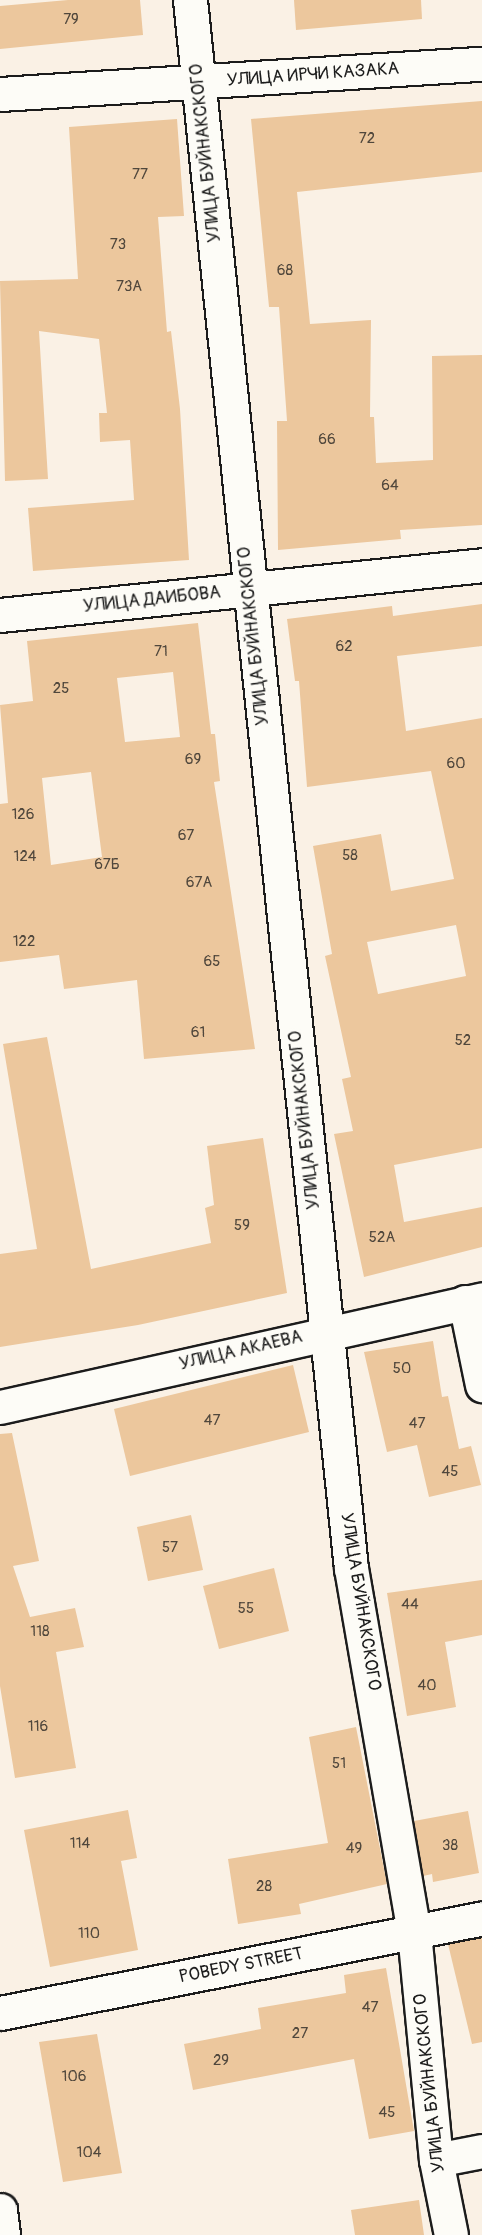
<!DOCTYPE html>
<html>
<head>
<meta charset="utf-8">
<style>
	body { margin:0 }
	#map { position:relative; width:482px; height:2235px; overflow:hidden; background:#faf1e5; font-family:Pangolin,sans-serif }
	div>[style] { position:absolute }
	.building>* { inset:0; background:#ecc79d }
	.roads { filter:drop-shadow(2px 0 #1c1c1c) drop-shadow(-2px 0 #1c1c1c) drop-shadow(0 2px #1c1c1c) drop-shadow(0 -2px #1c1c1c) }
	.street>* { height:33px; margin:-16.5px; padding:0 16.5px; transform-origin:16.5px; border-radius:16.5px; background:#fdfcf7 }
	.secondary>* { height:33px; margin:-16.5px; padding:0 16.5px; transform-origin:16.5px; border-radius:16.5px; background:#fdfcf7 }
	span { translate:-50% -50%; white-space:nowrap; text-align:center; line-height:1.15; -webkit-text-stroke:6px #fdfcf7; paint-order:stroke }
	.number-label { font-size:15px; color:#50473c }
	.number-label span { -webkit-text-stroke-width:0 }
	.street-label { font-size:18px; color:#1c1c1c }
</style>
</head>
<body>
<div id="map">
	<div class="building">
		<i style="clip-path:polygon(68px 0,140px 0,143px 35px,0 49px,0 6px)"></i>
		<i style="clip-path:polygon(294px 0,421px 0,422px 19px,296px 30px)"></i>
		<i style="clip-path:polygon(482px 101px,482px 172px,297px 192px,310px 324px,371px 320px,370px 417px,374px 417px,376px 463px,433px 460px,432px 356px,482px 355px,482px 525px,400px 530px,401px 539px,278px 550px,277px 421px,287px 421px,279px 307px,269px 307px,251px 119px)"></i>
		<i style="clip-path:polygon(177px 119px,184px 216px,158px 217px,167px 332px,171px 331px,180px 409px,189px 560px,33px 571px,28px 508px,134px 500px,130px 440px,100px 442px,99px 413px,107px 413px,99px 339px,39px 331px,48px 479px,5px 481px,0 281px,78px 279px,69px 127px)"></i>
		<i style="clip-path:polygon(evenodd,482px 604px,482px 646px,397px 656px,406px 731px,482px 718px,482px 1148px,394px 1165px,404px 1222px,482px 1207px,482px 1247px,364px 1277px,334px 1134px,353px 1131px,342px 1079px,351px 1077px,325px 956px,332px 954px,313px 846px,381px 834px,391px 891px,454px 879px,431px 771px,307px 787px,299px 681px,295px 681px,287px 619px,392px 606px,393px 616px,482px 604px,456px 925px,466px 976px,378px 994px,367px 942px,456px 925px)"></i>
		<i style="clip-path:polygon(evenodd,198px 623px,211px 734px,215px 734px,220px 781px,214px 782px,255px 1049px,144px 1059px,137px 980px,64px 989px,59px 955px,0 962px,0 804px,8px 803px,0 705px,33px 701px,27px 641px,198px 623px,173px 672px,180px 737px,125px 742px,117px 678px,173px 672px,198px 623px,91px 772px,102px 857px,51px 865px,42px 778px,91px 772px)"></i>
		<i style="clip-path:polygon(47px 1037px,91px 1269px,211px 1243px,205px 1208px,214px 1205px,207px 1146px,263px 1138px,287px 1293px,138px 1325px,0 1347px,0 1254px,37px 1249px,3px 1044px)"></i>
		<i style="clip-path:polygon(433px 1341px,442px 1397px,448px 1396px,459px 1449px,471px 1446px,481px 1485px,429px 1497px,417px 1445px,387px 1452px,364px 1352px)"></i>
		<i style="clip-path:polygon(293px 1365px,309px 1432px,130px 1476px,114px 1409px)"></i>
		<i style="clip-path:polygon(12px 1433px,39px 1561px,13px 1566px,30px 1617px,75px 1608px,84px 1647px,56px 1652px,76px 1768px,15px 1778px,0 1686px,0 1434px)"></i>
		<i style="clip-path:polygon(191px 1515px,203px 1570px,148px 1581px,137px 1527px)"></i>
		<i style="clip-path:polygon(274px 1568px,289px 1631px,219px 1649px,203px 1586px)"></i>
		<i style="clip-path:polygon(482px 1580px,482px 1635px,445px 1642px,456px 1707px,407px 1716px,387px 1593px)"></i>
		<i style="clip-path:polygon(356px 1727px,387px 1884px,299px 1904px,301px 1914px,238px 1924px,228px 1859px,328px 1843px,309px 1737px)"></i>
		<i style="clip-path:polygon(128px 1810px,137px 1858px,121px 1861px,138px 1950px,50px 1967px,24px 1830px)"></i>
		<i style="clip-path:polygon(468px 1811px,479px 1873px,433px 1882px,432px 1874px,423px 1876px,414px 1821px)"></i>
		<i style="clip-path:polygon(482px 1937px,482px 2042px,472px 2044px,448px 1944px)"></i>
		<i style="clip-path:polygon(386px 1968px,414px 2131px,369px 2139px,354px 2059px,193px 2090px,184px 2044px,261px 2029px,258px 2008px,346px 1993px,344px 1975px)"></i>
		<i style="clip-path:polygon(97px 2034px,122px 2173px,63px 2182px,39px 2042px)"></i>
		<i style="clip-path:polygon(419px 2200px,424px 2235px,355px 2235px,351px 2210px)"></i>
	</div>
	<div class="roads">
		<div class="street">
			<i style="left:190px;top:0;width:1576px;rotate:84.14deg"></i>
			<i style="left:351px;top:1568px;width:369px;rotate:80.2deg"></i>
			<i style="left:414px;top:1932px;width:229px;rotate:84.5deg"></i>
			<i style="left:436px;top:2160px;width:76px;rotate:78.7deg"></i>
			<i style="left:0;top:94px;width:483px;rotate:-3.6deg"></i>
			<i style="left:0;top:615px;width:485px;rotate:-5.9deg"></i>
			<i style="left:465px;top:1302px;width:85px;rotate:78.4deg"></i>
			<i style="left:0;top:1407px;width:494px;rotate:-12.6deg"></i>
			<i style="left:0;top:2013px;width:491px;rotate:-11.1deg"></i>
			<i style="left:436px;top:2160px;width:47px;rotate:-11.1deg"></i>
		</div>
		<div class="secondary">
			<i style="left:0;top:2210px;width:25px;rotate:83deg"></i>
		</div>
	</div>
	<div class="number-label">
		<span style="left:71px;top:20px">79</span>
		<span style="left:367px;top:139px">72</span>
		<span style="left:140px;top:175px">77</span>
		<span style="left:118px;top:245px">73</span>
		<span style="left:285px;top:271px">68</span>
		<span style="left:129px;top:287px">73А</span>
		<span style="left:327px;top:440px">66</span>
		<span style="left:390px;top:486px">64</span>
		<span style="left:344px;top:647px">62</span>
		<span style="left:161px;top:652px">71</span>
		<span style="left:61px;top:689px">25</span>
		<span style="left:193px;top:760px">69</span>
		<span style="left:456px;top:764px">60</span>
		<span style="left:23px;top:815px">126</span>
		<span style="left:186px;top:836px">67</span>
		<span style="left:350px;top:856px">58</span>
		<span style="left:25px;top:857px">124</span>
		<span style="left:107px;top:865px">67Б</span>
		<span style="left:199px;top:883px">67А</span>
		<span style="left:24px;top:942px">122</span>
		<span style="left:212px;top:962px">65</span>
		<span style="left:198px;top:1033px">61</span>
		<span style="left:463px;top:1041px">52</span>
		<span style="left:242px;top:1226px">59</span>
		<span style="left:382px;top:1238px">52А</span>
		<span style="left:402px;top:1369px">50</span>
		<span style="left:212px;top:1421px">47</span>
		<span style="left:417px;top:1424px">47</span>
		<span style="left:450px;top:1472px">45</span>
		<span style="left:170px;top:1548px">57</span>
		<span style="left:410px;top:1605px">44</span>
		<span style="left:246px;top:1609px">55</span>
		<span style="left:40px;top:1632px">118</span>
		<span style="left:427px;top:1686px">40</span>
		<span style="left:38px;top:1727px">116</span>
		<span style="left:339px;top:1764px">51</span>
		<span style="left:80px;top:1844px">114</span>
		<span style="left:450px;top:1846px">38</span>
		<span style="left:354px;top:1849px">49</span>
		<span style="left:264px;top:1887px">28</span>
		<span style="left:89px;top:1934px">110</span>
		<span style="left:370px;top:2008px">47</span>
		<span style="left:300px;top:2034px">27</span>
		<span style="left:221px;top:2061px">29</span>
		<span style="left:74px;top:2077px">106</span>
		<span style="left:387px;top:2113px">45</span>
		<span style="left:89px;top:2153px">104</span>
	</div>
	<div class="street-label">
		<span style="left:313px;top:75px;rotate:-4deg">УЛИЦА ИРЧИ КАЗАКА</span>
		<span style="left:206px;top:153px;rotate:-96deg">УЛИЦА БУЙНАКСКОГО</span>
		<span style="left:152px;top:600px;rotate:-6deg">УЛИЦА ДАИБОВА</span>
		<span style="left:254px;top:636px;rotate:-96deg">УЛИЦА БУЙНАКСКОГО</span>
		<span style="left:305px;top:1120px;rotate:-96deg">УЛИЦА БУЙНАКСКОГО</span>
		<span style="left:241px;top:1351px;rotate:-13deg">УЛИЦА АКАЕВА</span>
		<span style="left:360px;top:1602px;rotate:81deg">УЛИЦА БУЙНАКСКОГО</span>
		<span style="left:241px;top:1966px;rotate:-11deg">POBEDY STREET</span>
		<span style="left:430px;top:2083px;rotate:-96deg">УЛИЦА БУЙНАКСКОГО</span>
	</div>
</div>
</body>
</html>
